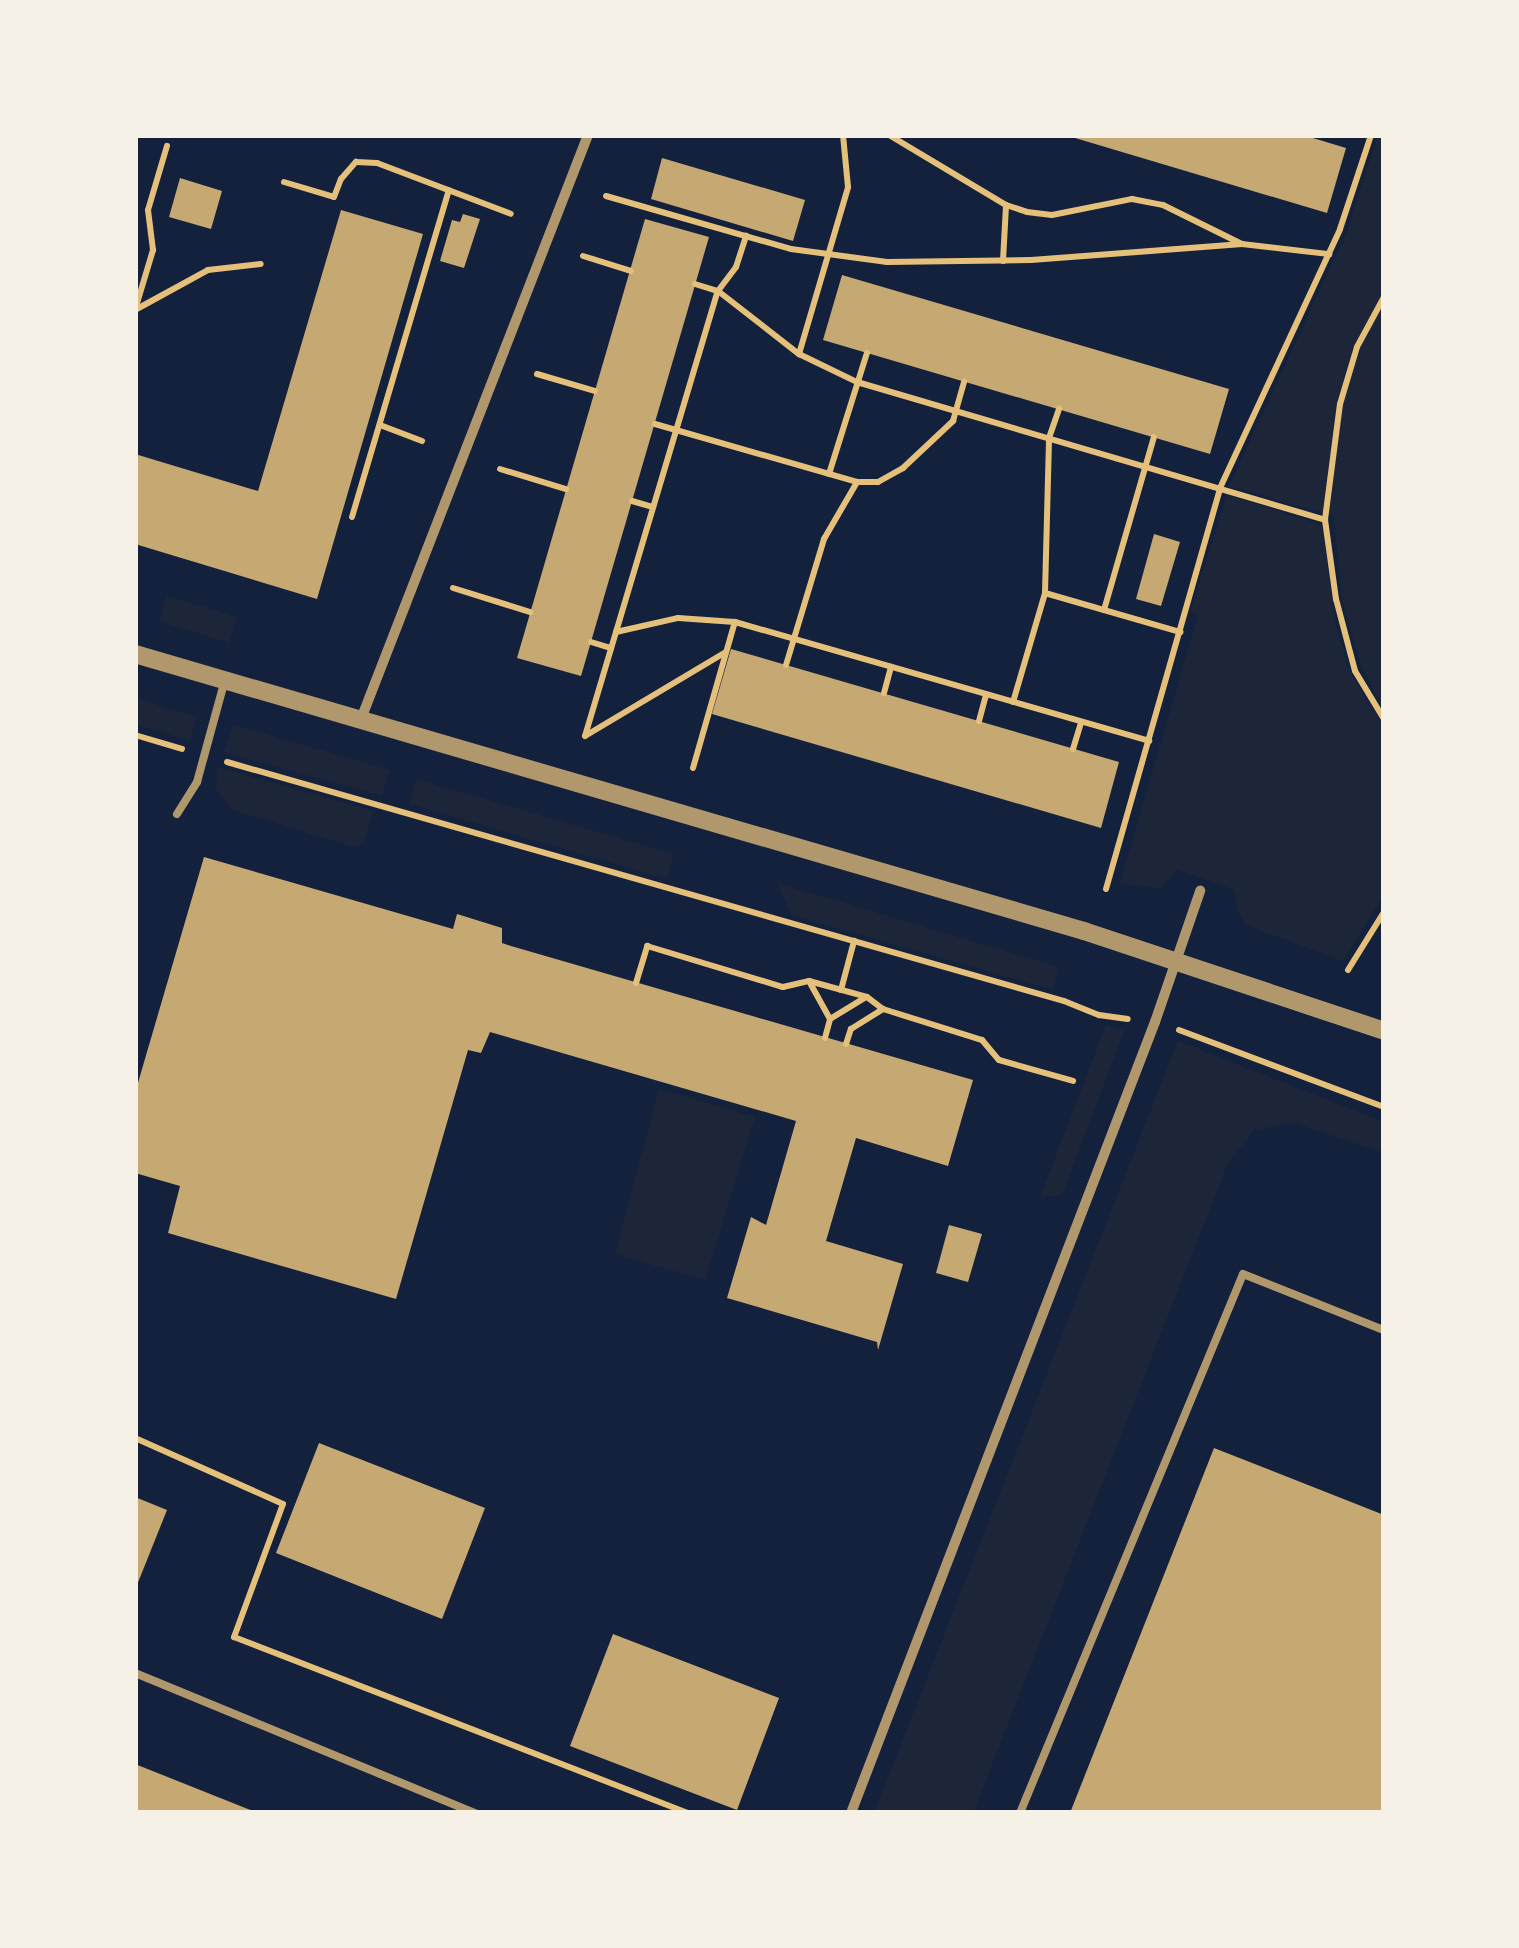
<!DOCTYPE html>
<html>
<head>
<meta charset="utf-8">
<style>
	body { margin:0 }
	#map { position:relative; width:1519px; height:1948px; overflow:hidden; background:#14213d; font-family:"Noto Sans",sans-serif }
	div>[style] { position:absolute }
	.green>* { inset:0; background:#1d2539 }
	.building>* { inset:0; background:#c6a872 }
	.path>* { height:6px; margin:-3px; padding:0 3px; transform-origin:3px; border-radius:3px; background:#e5c07b }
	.service>* { height:8px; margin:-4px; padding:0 4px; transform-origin:4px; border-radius:4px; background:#b1986c }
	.minor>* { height:10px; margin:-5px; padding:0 5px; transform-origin:5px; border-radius:5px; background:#b1986c }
	.tertiary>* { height:18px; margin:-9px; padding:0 9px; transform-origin:9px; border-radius:9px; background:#b1986c }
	span { translate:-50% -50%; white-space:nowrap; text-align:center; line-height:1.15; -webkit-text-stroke:10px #f6f1e7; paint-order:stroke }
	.frame { position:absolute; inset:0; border:138px solid #f6f1e7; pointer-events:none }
</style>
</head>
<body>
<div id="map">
	<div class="green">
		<i style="clip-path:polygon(1378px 135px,1384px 135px,1384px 709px,1361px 665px,1342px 600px,1334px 516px,1229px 486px,1347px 232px)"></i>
		<i style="clip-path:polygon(1227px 495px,1322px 525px,1335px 623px,1350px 672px,1384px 728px,1384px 894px,1343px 961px,1246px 925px,1237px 910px,1235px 890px,1177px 870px,1160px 889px,1120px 883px,1198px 615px,1190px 612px)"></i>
		<i style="clip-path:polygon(167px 596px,237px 617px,229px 643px,159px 621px)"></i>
		<i style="clip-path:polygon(135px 698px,196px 717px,190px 741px,135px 724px)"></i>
		<i style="clip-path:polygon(234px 725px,390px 770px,382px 796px,223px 752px)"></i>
		<i style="clip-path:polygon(218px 767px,374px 811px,363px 843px,357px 848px,233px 810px,216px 790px)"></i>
		<i style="clip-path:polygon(416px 779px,674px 854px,667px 879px,409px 804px)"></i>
		<i style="clip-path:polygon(777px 883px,1059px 967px,1053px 990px,791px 915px)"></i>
		<i style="clip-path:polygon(1106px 1025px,1124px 1031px,1062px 1195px,1040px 1197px)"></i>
		<i style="clip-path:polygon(1178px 1041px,1384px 1122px,1384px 1153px,1294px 1123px,1254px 1130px,1227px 1165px,973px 1813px,874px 1813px)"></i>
		<i style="clip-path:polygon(659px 1089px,755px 1117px,705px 1280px,615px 1254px)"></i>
	</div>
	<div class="building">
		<i style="clip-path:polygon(1065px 135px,1303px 135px,1346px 148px,1327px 213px)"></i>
		<i style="clip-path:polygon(662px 158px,805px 200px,793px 241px,651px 199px)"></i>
		<i style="clip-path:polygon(180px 178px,222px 191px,211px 229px,169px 217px)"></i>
		<i style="clip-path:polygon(341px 210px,423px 234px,317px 599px,135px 544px,135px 454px,258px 491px)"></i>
		<i style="clip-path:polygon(463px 214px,480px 219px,464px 268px,440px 261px,452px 220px,460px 222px)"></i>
		<i style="clip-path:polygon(645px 219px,709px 237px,581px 676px,517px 658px)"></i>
		<i style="clip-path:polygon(842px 275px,1229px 389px,1210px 454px,823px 340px)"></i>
		<i style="clip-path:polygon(1154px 534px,1180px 542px,1161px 606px,1136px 599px)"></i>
		<i style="clip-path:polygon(731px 649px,1119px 762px,1101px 828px,712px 714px)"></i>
		<i style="clip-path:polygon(204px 857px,453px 929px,457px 914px,502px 928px,502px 943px,511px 946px,973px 1080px,948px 1166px,856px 1138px,826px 1241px,903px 1264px,878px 1350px,877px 1342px,727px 1298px,751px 1217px,766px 1225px,796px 1121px,490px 1032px,481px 1053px,468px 1050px,396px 1299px,168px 1233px,180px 1186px,135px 1173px,135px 1093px)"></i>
		<i style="clip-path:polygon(949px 1225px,982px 1234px,968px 1282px,936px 1273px)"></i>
		<i style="clip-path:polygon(319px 1443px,485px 1508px,442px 1619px,276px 1553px)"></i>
		<i style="clip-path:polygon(1214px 1448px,1384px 1515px,1384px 1813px,1070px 1813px)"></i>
		<i style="clip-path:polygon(135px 1497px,167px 1510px,135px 1590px)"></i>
		<i style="clip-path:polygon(613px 1634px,779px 1698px,737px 1810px,570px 1746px)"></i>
		<i style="clip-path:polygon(135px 1764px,258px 1813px,135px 1813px)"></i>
	</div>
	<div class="path">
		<i style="left:889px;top:135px;width:136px;rotate:30.9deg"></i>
		<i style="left:1006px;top:205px;width:22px;rotate:18deg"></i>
		<i style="left:1027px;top:212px;width:25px;rotate:7deg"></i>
		<i style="left:1052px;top:215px;width:82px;rotate:-11.3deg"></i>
		<i style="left:1132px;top:199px;width:32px;rotate:11deg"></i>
		<i style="left:1163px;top:205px;width:88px;rotate:26.3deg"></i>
		<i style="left:1242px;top:244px;width:88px;rotate:6.6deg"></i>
		<i style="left:284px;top:182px;width:52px;rotate:16.7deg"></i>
		<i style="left:334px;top:197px;width:19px;rotate:-69deg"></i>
		<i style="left:341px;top:179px;width:23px;rotate:-49deg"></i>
		<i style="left:356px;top:162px;width:21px;rotate:3deg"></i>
		<i style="left:377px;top:163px;width:143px;rotate:20.8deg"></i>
		<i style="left:606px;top:196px;width:192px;rotate:16deg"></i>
		<i style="left:791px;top:249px;width:97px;rotate:7.7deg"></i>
		<i style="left:887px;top:262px;width:144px;rotate:-0.8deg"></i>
		<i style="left:1031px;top:260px;width:212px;rotate:-4.3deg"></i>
		<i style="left:583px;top:256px;width:50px;rotate:17.4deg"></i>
		<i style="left:1003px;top:261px;width:56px;rotate:-86.9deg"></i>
		<i style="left:695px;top:284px;width:24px;rotate:17deg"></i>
		<i style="left:718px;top:291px;width:103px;rotate:37.9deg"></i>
		<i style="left:799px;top:354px;width:64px;rotate:25.8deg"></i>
		<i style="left:857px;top:382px;width:488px;rotate:16.4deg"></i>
		<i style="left:1384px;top:297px;width:57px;rotate:118.4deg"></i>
		<i style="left:1357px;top:347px;width:59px;rotate:106.6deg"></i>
		<i style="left:1340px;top:404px;width:117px;rotate:97.4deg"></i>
		<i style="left:1325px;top:520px;width:80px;rotate:82.1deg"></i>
		<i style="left:1336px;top:599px;width:74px;rotate:75.2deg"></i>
		<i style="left:1355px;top:671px;width:56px;rotate:58.9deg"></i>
		<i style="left:135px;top:310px;width:63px;rotate:-73.3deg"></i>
		<i style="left:153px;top:250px;width:40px;rotate:-97.1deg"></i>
		<i style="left:148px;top:210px;width:67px;rotate:-73.5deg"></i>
		<i style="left:135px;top:310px;width:83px;rotate:-28.7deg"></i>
		<i style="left:208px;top:270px;width:53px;rotate:-6.5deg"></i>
		<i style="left:799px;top:354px;width:174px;rotate:-73.6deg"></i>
		<i style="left:848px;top:187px;width:52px;rotate:-95.5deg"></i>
		<i style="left:537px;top:374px;width:60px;rotate:16.3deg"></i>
		<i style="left:655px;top:424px;width:210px;rotate:16deg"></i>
		<i style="left:380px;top:425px;width:45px;rotate:20.9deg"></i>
		<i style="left:500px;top:469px;width:69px;rotate:16.9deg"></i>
		<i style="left:829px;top:474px;width:127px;rotate:-72.6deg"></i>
		<i style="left:632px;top:501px;width:22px;rotate:16deg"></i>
		<i style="left:352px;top:517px;width:341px;rotate:-73.5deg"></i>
		<i style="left:453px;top:588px;width:81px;rotate:17.3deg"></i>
		<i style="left:1045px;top:593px;width:141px;rotate:16.1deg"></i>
		<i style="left:1104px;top:610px;width:180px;rotate:-73.9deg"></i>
		<i style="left:616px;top:632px;width:64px;rotate:-12.7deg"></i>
		<i style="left:678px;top:618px;width:57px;rotate:4deg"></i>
		<i style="left:735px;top:622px;width:431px;rotate:16deg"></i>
		<i style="left:591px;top:642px;width:21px;rotate:17deg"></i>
		<i style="left:786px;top:665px;width:132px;rotate:-73.2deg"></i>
		<i style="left:824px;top:539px;width:66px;rotate:-59.9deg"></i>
		<i style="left:857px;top:482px;width:21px"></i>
		<i style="left:878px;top:482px;width:29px;rotate:-29deg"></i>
		<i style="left:903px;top:468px;width:69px;rotate:-43.2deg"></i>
		<i style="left:953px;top:421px;width:41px;rotate:-74.2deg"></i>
		<i style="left:884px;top:693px;width:27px;rotate:-75deg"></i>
		<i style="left:1013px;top:702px;width:114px;rotate:-73.6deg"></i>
		<i style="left:1045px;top:593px;width:155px;rotate:-88.5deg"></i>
		<i style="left:1049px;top:438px;width:31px;rotate:-71deg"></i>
		<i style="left:979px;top:721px;width:27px;rotate:-75deg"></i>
		<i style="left:135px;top:735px;width:49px;rotate:16.6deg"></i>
		<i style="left:585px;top:736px;width:464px;rotate:-73.4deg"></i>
		<i style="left:718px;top:291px;width:30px;rotate:-53deg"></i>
		<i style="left:736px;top:267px;width:33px;rotate:-72deg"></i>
		<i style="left:585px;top:736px;width:164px;rotate:-30.8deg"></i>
		<i style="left:1073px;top:749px;width:28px;rotate:-73deg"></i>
		<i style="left:227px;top:762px;width:870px;rotate:15.94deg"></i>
		<i style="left:1064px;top:1001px;width:38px;rotate:22deg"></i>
		<i style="left:1099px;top:1015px;width:29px;rotate:8deg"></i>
		<i style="left:693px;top:768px;width:152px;rotate:-74deg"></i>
		<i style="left:1106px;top:889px;width:417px;rotate:-74.1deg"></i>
		<i style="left:1220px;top:488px;width:285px;rotate:-65.1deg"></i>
		<i style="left:1340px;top:229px;width:99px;rotate:-71.7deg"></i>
		<i style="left:1348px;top:970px;width:68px;rotate:-58.2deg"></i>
		<i style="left:809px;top:981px;width:43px;rotate:61.1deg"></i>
		<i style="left:636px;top:983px;width:39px;rotate:-73deg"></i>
		<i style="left:647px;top:946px;width:142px;rotate:16.8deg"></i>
		<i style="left:783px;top:987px;width:27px;rotate:-13deg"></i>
		<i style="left:809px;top:981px;width:60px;rotate:15.4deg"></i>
		<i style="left:867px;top:997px;width:20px;rotate:37deg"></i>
		<i style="left:883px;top:1009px;width:104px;rotate:17.4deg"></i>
		<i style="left:982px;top:1040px;width:26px;rotate:50deg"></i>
		<i style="left:999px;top:1060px;width:77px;rotate:15.8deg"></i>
		<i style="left:841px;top:990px;width:51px;rotate:-75.1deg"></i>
		<i style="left:1179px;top:1030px;width:219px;rotate:20.6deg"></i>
		<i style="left:825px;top:1038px;width:20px;rotate:-75deg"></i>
		<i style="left:830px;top:1019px;width:42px;rotate:-31.4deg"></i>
		<i style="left:846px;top:1044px;width:16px;rotate:-72deg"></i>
		<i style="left:851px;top:1029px;width:38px;rotate:-32deg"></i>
		<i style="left:135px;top:1438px;width:162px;rotate:24deg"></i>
		<i style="left:283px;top:1504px;width:142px;rotate:110.2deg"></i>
		<i style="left:234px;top:1637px;width:486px;rotate:21.2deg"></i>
	</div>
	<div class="service">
		<i style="left:177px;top:814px;width:38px;rotate:-58deg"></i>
		<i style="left:197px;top:782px;width:103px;rotate:-74.7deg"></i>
		<i style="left:135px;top:1673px;width:368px;rotate:22.4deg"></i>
		<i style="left:1020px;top:1813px;width:583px;rotate:-67.52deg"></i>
		<i style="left:1243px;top:1274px;width:152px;rotate:21.7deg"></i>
	</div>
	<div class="minor">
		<i style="left:361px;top:719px;width:627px;rotate:-68.76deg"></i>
		<i style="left:851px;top:1813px;width:847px;rotate:-68.98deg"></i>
		<i style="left:1155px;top:1022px;width:139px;rotate:-71deg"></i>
	</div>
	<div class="tertiary">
		<i style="left:135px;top:654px;width:989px;rotate:16.27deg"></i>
		<i style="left:1084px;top:931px;width:316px;rotate:18.4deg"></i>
	</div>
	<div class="frame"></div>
</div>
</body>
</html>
